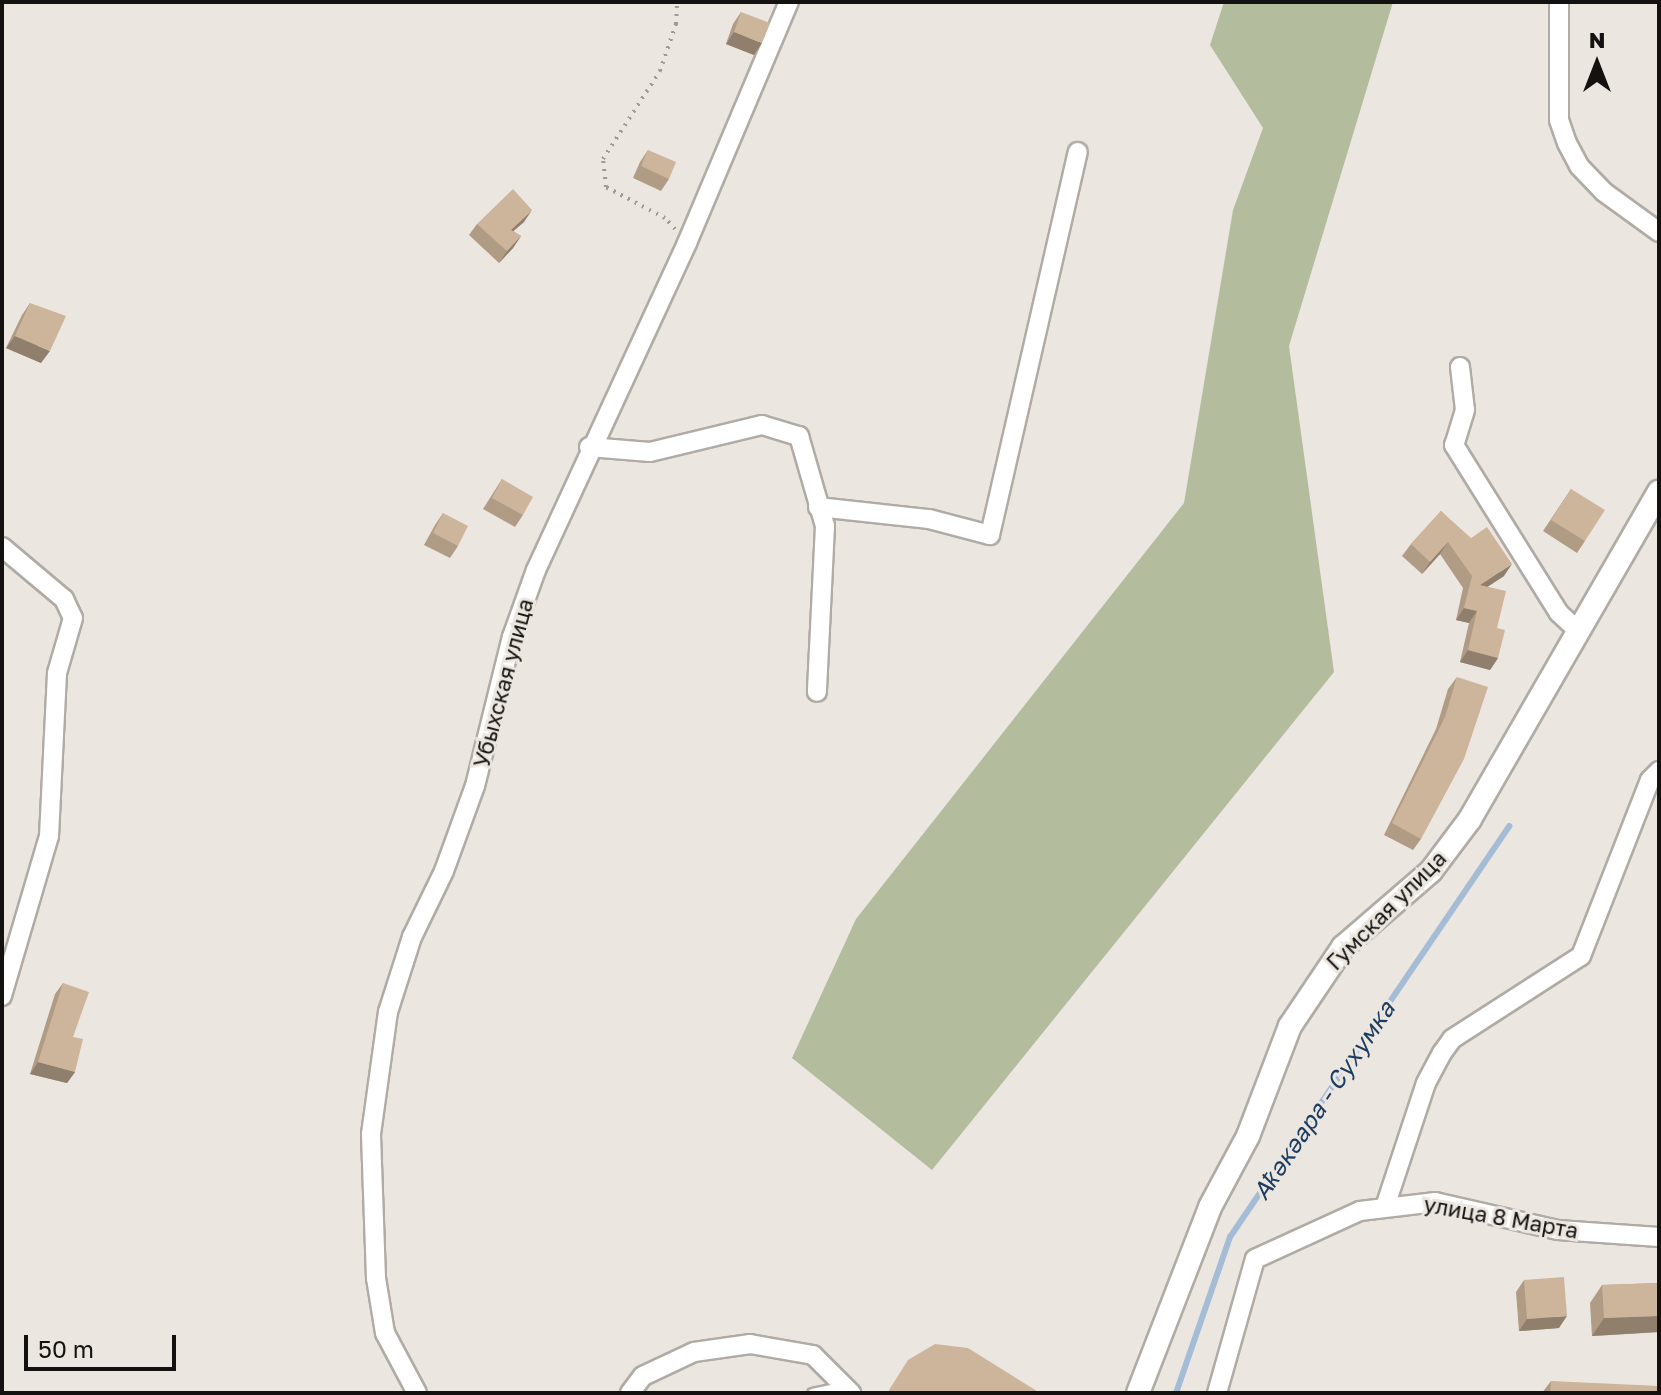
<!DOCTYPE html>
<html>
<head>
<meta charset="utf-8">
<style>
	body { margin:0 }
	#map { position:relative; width:1661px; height:1395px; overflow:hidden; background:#ece6e0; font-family:"Golos Text",sans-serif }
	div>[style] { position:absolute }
	.forest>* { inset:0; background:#b3bd9d }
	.stream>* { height:6px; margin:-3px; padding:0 3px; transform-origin:3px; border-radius:3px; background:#a5bcd6 }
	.path>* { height:4px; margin-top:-2px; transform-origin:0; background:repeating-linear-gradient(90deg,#9e9a95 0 2px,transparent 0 8px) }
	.roads { filter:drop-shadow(2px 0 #b0aba5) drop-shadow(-2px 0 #b0aba5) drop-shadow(0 2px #b0aba5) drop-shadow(0 -2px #b0aba5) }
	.service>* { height:9px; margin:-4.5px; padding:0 4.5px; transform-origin:4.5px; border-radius:4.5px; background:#fff }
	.minor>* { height:18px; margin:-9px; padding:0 9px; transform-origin:9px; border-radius:9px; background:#fff }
	.tertiary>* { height:22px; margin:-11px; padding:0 11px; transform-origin:11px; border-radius:11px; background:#fff }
	.wall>* { inset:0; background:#b09c85 }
	.shaded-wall>* { inset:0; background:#907f6c }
	.building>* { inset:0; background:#cdb59b }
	span { translate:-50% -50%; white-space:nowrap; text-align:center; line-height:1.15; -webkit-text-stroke:6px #ece6e0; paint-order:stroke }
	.street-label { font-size:22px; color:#141210 }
	.water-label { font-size:24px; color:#1b3d61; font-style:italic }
	.frame { position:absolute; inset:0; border:4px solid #141210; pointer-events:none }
	.north { position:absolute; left:1557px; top:24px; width:80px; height:80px; -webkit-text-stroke:6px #ece6e0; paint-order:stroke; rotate:0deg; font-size:22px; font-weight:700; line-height:32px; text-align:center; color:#141210 }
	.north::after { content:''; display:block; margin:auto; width:28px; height:36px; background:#141210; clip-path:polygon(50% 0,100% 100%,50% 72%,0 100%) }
	.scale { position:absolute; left:24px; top:1335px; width:152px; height:36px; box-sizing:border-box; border:4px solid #141210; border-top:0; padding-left:10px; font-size:24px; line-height:28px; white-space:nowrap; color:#141210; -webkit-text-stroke:6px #ece6e0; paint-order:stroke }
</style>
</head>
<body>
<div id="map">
	<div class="forest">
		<i style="clip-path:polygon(1224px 2px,1393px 2px,1289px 346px,1334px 672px,932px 1170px,792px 1058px,856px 919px,1184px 503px,1233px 210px,1263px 128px,1210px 45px)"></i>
	</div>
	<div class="stream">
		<i style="left:1176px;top:1393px;width:165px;rotate:-70.9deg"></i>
		<i style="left:1230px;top:1237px;width:497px;rotate:-55.8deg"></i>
	</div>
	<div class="path">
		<i style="left:675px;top:229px;width:15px;rotate:-132deg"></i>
		<i style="left:665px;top:218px;width:67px;rotate:-152.3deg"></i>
		<i style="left:606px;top:187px;width:28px;rotate:-96deg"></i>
		<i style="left:603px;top:159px;width:105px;rotate:-57.1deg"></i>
		<i style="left:660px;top:71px;width:50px;rotate:-71.2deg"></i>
		<i style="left:676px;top:24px;width:22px;rotate:-87deg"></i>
	</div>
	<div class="roads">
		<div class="service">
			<i style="left:812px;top:1393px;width:33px;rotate:-12deg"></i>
		</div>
		<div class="minor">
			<i style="left:1559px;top:2px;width:118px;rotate:90deg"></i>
			<i style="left:1559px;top:120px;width:24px;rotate:71deg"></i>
			<i style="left:1567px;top:143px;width:26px;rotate:62deg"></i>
			<i style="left:1579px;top:166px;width:36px;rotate:46deg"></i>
			<i style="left:1604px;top:192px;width:68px;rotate:36deg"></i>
			<i style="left:1460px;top:367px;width:43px;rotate:83.4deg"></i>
			<i style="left:1465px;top:410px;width:37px;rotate:107deg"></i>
			<i style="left:1454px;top:445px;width:198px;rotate:58deg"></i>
			<i style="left:1559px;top:613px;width:26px;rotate:43deg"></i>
			<i style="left:589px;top:447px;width:61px;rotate:4.7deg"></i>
			<i style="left:650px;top:452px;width:115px;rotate:-13.6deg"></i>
			<i style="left:762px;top:425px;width:39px;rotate:17deg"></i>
			<i style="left:799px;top:436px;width:94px;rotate:73.9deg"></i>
			<i style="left:825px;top:526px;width:166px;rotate:92.8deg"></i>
			<i style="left:818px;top:507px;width:112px;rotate:6.2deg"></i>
			<i style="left:929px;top:519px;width:63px;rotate:14.7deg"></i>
			<i style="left:990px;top:535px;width:393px;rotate:-77.1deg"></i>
			<i style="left:2px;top:547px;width:81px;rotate:40deg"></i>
			<i style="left:64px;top:599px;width:21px;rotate:65deg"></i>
			<i style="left:73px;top:618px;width:57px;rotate:106.2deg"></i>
			<i style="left:57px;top:673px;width:163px;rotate:92.8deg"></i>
			<i style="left:49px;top:836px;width:167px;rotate:106.4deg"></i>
			<i style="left:1386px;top:1204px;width:127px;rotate:-71.7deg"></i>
			<i style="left:1426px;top:1083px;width:34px;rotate:-62deg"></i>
			<i style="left:1442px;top:1053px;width:17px;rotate:-54deg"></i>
			<i style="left:1452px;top:1039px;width:153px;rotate:-32.8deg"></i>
			<i style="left:1581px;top:956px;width:189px;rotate:-68.6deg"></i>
			<i style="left:1650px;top:780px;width:13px;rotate:-45deg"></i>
			<i style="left:417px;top:1393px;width:68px;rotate:-118.1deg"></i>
			<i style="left:385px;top:1333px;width:56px;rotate:-99.3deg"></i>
			<i style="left:376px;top:1278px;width:144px;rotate:-92deg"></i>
			<i style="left:371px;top:1134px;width:123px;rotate:-82.1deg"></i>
			<i style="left:388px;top:1012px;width:79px;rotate:-72.3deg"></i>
			<i style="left:412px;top:937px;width:73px;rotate:-64.1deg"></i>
			<i style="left:444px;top:871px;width:90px;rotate:-70deg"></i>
			<i style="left:475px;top:786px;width:154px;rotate:-76.1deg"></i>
			<i style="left:512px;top:637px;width:71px;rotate:-70.3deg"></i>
			<i style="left:536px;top:570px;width:360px;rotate:-65.2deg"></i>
			<i style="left:687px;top:243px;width:262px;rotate:-67.1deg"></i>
			<i style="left:630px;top:1393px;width:21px;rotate:-53deg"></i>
			<i style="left:643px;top:1376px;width:56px;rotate:-25.2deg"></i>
			<i style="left:694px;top:1352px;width:57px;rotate:-8.1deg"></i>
			<i style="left:750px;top:1344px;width:64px;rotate:9.9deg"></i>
			<i style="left:813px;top:1355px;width:54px;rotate:45deg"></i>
			<i style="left:1217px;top:1393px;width:139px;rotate:-74.2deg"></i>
			<i style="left:1255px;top:1259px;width:115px;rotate:-24.6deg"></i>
			<i style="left:1360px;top:1211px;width:76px;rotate:-6.8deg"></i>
			<i style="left:1435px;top:1202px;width:126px;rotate:12.8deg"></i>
			<i style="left:1558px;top:1230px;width:101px;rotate:4deg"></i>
		</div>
		<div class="tertiary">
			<i style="left:1138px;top:1393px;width:199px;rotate:-68.8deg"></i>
			<i style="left:1210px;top:1207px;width:81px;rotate:-61.8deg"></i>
			<i style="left:1248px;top:1136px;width:118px;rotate:-69.1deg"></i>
			<i style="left:1290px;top:1026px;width:95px;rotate:-56.1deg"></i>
			<i style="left:1343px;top:947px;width:116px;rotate:-40.8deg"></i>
			<i style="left:1431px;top:871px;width:65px;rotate:-53.1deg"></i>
			<i style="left:1470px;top:819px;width:378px;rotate:-60deg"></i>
		</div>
	</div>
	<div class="wall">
		<i style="clip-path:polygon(741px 12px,754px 55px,726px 44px,733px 24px)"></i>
		<i style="clip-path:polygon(648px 150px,669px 179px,661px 191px,633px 178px,640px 162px)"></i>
		<i style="clip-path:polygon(524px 222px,513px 231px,521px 236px,513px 248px,499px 263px,469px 235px,477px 224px)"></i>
		<i style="clip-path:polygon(30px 303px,41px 363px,6px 348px,22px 315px)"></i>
		<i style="clip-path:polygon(502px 479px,523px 515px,515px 527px,483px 509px)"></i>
		<i style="clip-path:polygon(1571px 489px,1585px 541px,1577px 553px,1543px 531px)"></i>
		<i style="clip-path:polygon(1441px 511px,1504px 576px,1487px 587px,1497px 628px,1498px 658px,1490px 670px,1460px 662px,1469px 623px,1456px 620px,1463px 588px,1440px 554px,1422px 574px,1402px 556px,1411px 544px)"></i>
		<i style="clip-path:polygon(443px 513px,458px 546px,450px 558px,424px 545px,435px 525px)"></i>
		<i style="clip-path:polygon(1457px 677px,1421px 839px,1413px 850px,1384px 835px,1436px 729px,1448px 689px)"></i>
		<i style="clip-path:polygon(63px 983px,73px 1037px,75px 1072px,67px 1083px,30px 1074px,55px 994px)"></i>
		<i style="clip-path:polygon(1524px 1280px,1559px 1328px,1519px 1331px,1516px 1292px)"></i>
		<i style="clip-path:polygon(1659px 1283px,1659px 1332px,1592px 1336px,1590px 1303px,1602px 1285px)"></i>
		<i style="clip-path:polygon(1551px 1381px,1659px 1393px,1542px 1393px)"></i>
	</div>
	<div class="shaded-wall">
		<i style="clip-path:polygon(734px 32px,762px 43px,754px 55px,726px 44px)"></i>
		<i style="clip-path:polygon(532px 210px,524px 222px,502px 241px,511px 230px)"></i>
		<i style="clip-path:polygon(521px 236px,513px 248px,499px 263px,507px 251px)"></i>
		<i style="clip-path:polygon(15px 336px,50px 351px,41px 363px,6px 348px)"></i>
		<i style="clip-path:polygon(1448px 542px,1440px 554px,1422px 574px,1430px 562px)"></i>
		<i style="clip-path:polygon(1512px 564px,1504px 576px,1472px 597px,1480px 585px)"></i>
		<i style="clip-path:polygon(1464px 608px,1477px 611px,1469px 623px,1456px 620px)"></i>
		<i style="clip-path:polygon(1468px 650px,1498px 658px,1490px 670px,1460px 662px)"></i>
		<i style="clip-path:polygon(38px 1062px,75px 1072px,67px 1083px,30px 1074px)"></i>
		<i style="clip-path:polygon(1567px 1316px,1559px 1328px,1519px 1331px,1527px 1319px)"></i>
		<i style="clip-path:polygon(1659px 1316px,1659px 1332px,1592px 1336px,1604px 1318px)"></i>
	</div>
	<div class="building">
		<i style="clip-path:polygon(741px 12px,770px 23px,762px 43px,734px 32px)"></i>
		<i style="clip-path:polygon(648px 150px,676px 162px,669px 179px,641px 166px)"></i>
		<i style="clip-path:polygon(513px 189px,532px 210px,511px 230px,521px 236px,507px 251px,477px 224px)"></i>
		<i style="clip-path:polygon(30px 303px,66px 316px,50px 351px,15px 336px)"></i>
		<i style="clip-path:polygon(502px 479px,533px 497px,523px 515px,492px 498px)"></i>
		<i style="clip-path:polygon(1571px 489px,1605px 510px,1585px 541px,1551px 520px)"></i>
		<i style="clip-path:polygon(1441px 511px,1471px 538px,1487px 527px,1512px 564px,1480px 585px,1506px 591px,1497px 628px,1505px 630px,1498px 658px,1468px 650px,1477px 611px,1464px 608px,1472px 576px,1448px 542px,1430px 562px,1411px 544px)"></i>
		<i style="clip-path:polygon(443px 513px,468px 526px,458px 546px,433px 533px)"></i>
		<i style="clip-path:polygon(1457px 677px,1488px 687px,1464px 759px,1421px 839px,1392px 823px,1445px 717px)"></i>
		<i style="clip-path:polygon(63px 983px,89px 992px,73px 1037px,83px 1039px,75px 1072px,38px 1062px)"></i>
		<i style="clip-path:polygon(1564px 1277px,1567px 1316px,1527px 1319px,1524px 1280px)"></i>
		<i style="clip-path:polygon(1659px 1283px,1659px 1316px,1604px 1318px,1602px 1285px)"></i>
		<i style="clip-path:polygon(935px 1344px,968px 1348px,1040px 1393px,890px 1393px,889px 1390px,908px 1360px)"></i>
		<i style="clip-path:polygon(1551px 1381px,1659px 1386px,1659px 1393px,1550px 1393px)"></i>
	</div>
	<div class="street-label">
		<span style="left:503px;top:683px;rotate:-75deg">Убыхская улица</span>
		<span style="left:1386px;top:910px;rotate:-45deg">Гумская улица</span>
		<span style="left:1501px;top:1217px;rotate:10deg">улица 8 Марта</span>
	</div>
	<div class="water-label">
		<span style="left:1323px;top:1100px;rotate:-56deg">Аҟәкәара - Сухумка</span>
	</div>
	<div class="frame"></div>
	<div class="north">N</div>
	<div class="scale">50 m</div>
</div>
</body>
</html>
